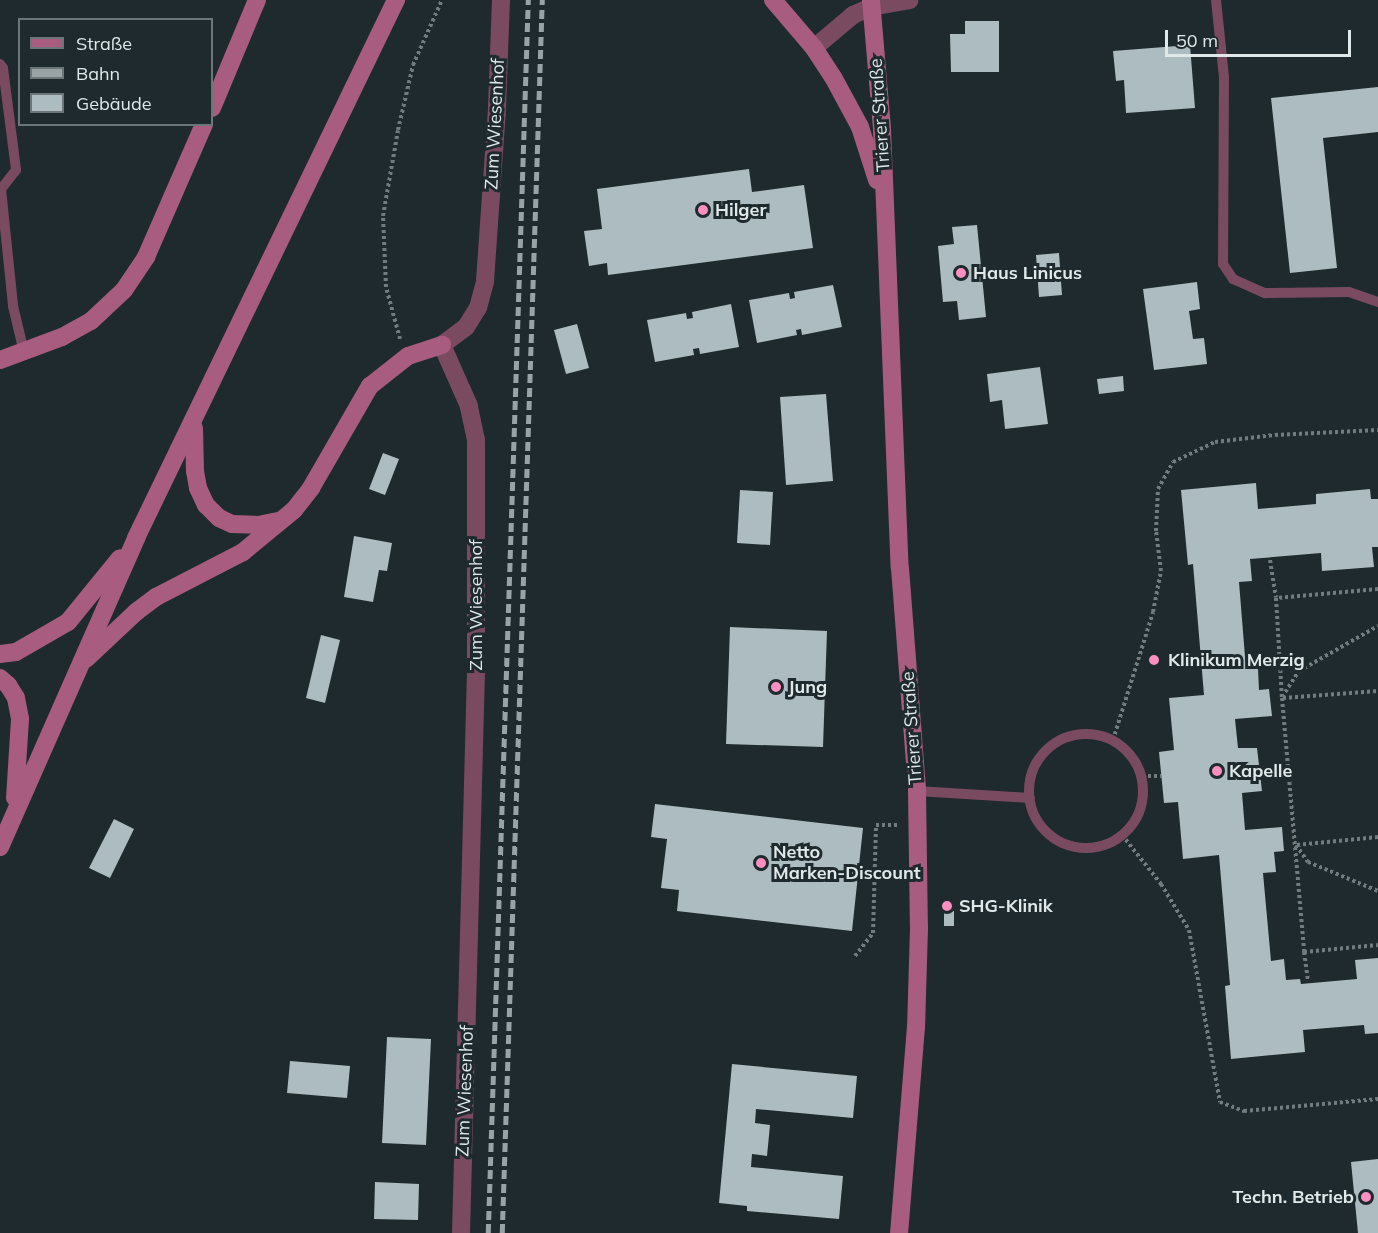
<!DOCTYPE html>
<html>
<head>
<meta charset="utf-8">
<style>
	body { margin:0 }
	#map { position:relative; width:1378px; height:1233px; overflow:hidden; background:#1e2a2d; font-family:Mulish,sans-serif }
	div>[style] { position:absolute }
	.building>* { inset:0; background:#adbcc0 }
	.path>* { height:4px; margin-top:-2px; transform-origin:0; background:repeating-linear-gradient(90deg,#727c7f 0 3px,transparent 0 6px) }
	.lane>* { height:10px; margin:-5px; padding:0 5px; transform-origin:5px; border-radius:5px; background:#7a4a60 }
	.lane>.ring { margin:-5px; padding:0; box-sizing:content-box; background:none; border:10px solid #7a4a60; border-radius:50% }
	.street>* { height:18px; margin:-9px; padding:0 9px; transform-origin:9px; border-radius:9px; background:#7a4a60 }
	.secondary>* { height:18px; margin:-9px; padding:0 9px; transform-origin:9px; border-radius:9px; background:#a85c7f }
	.rail>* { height:4.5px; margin-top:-2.25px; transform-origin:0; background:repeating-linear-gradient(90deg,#99a3a5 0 9px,transparent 0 13.5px) }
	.dots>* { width:16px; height:16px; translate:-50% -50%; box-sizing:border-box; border:3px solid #1e2a2d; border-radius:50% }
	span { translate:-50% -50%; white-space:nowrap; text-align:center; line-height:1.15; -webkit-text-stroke:6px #1e2a2d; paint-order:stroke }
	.street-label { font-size:18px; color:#e0e8ea }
	.poi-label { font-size:18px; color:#e0e8ea; font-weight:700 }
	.left { translate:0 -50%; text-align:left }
	.right { translate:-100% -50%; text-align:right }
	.legend { position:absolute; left:18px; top:18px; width:195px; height:108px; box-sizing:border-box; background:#1e2a2d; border:2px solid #6c7679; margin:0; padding:8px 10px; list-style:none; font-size:18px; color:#e0e8ea }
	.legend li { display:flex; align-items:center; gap:12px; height:30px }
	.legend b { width:30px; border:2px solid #6c7679 }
	.scale { position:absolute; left:1165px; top:30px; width:186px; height:27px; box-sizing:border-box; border:3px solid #e0e8ea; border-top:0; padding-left:8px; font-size:18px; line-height:21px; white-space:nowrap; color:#e0e8ea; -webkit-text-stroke:4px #1e2a2d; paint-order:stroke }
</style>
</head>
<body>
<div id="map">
	<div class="building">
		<i style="clip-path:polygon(965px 21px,999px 21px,999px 72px,951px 72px,950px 34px,965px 34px)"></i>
		<i style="clip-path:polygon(1190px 45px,1195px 108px,1126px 113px,1124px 80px,1116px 81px,1113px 51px)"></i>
		<i style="clip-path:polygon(1378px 87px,1378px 132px,1323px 138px,1337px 268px,1290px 273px,1271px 98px)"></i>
		<i style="clip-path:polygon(749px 169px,752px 192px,804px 185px,813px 248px,608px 275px,607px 263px,589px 266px,584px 231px,602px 229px,597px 189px)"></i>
		<i style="clip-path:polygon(977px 225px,986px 317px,959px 320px,957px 301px,943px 302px,938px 246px,954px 244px,952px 227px)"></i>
		<i style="clip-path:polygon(1059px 253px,1062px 295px,1039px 297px,1036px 255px)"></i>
		<i style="clip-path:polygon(1197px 282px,1200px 309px,1189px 311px,1193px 339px,1204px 338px,1207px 364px,1154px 370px,1143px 289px)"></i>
		<i style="clip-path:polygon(833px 285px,842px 327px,802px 335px,801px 329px,796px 330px,797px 335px,757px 343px,749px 300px,789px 293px,790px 299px,795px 298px,794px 292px)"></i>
		<i style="clip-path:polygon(731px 304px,739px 347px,700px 354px,699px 348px,693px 349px,694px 355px,655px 362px,647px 320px,686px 313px,687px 319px,693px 318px,692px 312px)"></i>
		<i style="clip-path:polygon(577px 324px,589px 368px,566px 374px,554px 330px)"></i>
		<i style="clip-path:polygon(1040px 367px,1048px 424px,1005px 429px,1002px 400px,990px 402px,987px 374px)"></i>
		<i style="clip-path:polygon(1123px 376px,1124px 391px,1099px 394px,1097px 379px)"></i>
		<i style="clip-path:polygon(826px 394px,833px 481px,786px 485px,780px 397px)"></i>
		<i style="clip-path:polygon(383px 453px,399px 459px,385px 495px,369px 489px)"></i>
		<i style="clip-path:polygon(1256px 483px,1258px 509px,1316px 504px,1316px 494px,1370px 489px,1371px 499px,1378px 499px,1378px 547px,1372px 547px,1374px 567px,1322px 571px,1321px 553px,1250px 559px,1252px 581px,1239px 582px,1246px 669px,1258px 668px,1259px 690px,1269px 689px,1272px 716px,1235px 719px,1238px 748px,1257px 748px,1262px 791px,1242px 793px,1245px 830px,1282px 827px,1284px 851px,1274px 852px,1276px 872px,1263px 873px,1271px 961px,1284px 959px,1286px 980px,1300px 979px,1301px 984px,1357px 979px,1355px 960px,1378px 958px,1378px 1033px,1365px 1034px,1364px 1025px,1303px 1030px,1305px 1052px,1231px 1059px,1225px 986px,1230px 985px,1219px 855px,1183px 859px,1178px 802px,1164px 803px,1159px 752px,1174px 750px,1169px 698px,1204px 695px,1193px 564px,1188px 565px,1181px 490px)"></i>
		<i style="clip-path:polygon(740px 490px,773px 492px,770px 545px,737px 543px)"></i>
		<i style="clip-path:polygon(354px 536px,392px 543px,387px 571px,379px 570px,373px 602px,344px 597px)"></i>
		<i style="clip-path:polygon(730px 627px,827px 631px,823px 747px,726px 744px)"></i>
		<i style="clip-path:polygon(321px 635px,340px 640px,325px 703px,306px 698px)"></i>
		<i style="clip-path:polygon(655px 804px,863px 828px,852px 931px,677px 911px,679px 890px,661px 888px,667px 839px,651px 837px)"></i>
		<i style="clip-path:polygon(114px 819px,134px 829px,110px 878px,89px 868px)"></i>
		<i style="clip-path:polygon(944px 911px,954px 911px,954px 926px,944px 926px)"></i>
		<i style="clip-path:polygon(387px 1037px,431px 1039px,426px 1145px,382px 1143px)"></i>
		<i style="clip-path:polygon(290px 1061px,350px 1066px,347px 1098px,287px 1093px)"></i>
		<i style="clip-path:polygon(732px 1064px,857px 1076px,853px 1118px,756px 1109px,755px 1123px,770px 1125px,767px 1156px,752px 1154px,751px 1167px,843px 1176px,839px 1219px,747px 1211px,747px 1206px,719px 1203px)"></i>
		<i style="clip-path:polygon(1378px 1159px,1378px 1233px,1358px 1233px,1351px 1162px)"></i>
		<i style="clip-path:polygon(375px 1182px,419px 1184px,418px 1220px,374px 1219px)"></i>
	</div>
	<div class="path">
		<i style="left:400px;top:339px;width:54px;rotate:-105.1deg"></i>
		<i style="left:386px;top:287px;width:71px;rotate:-92.4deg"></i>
		<i style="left:383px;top:216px;width:87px;rotate:-80.1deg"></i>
		<i style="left:398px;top:130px;width:67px;rotate:-77deg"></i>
		<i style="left:413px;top:65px;width:71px;rotate:-66deg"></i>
		<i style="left:1270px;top:560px;width:38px;rotate:81deg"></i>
		<i style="left:1378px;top:589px;width:102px;rotate:175deg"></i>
		<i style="left:1276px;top:598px;width:100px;rotate:86.6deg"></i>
		<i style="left:1282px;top:698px;width:255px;rotate:85deg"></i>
		<i style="left:1304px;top:952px;width:74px;rotate:-5.4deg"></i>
		<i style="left:1282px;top:697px;width:31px;rotate:-57deg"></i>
		<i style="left:1299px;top:671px;width:91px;rotate:-29.7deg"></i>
		<i style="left:1283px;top:698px;width:95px;rotate:-4.2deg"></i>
		<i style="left:1113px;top:740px;width:134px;rotate:-72.6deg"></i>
		<i style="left:1153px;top:612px;width:42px;rotate:-79deg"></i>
		<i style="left:1161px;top:571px;width:40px;rotate:-97.1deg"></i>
		<i style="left:1156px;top:531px;width:42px;rotate:-87.3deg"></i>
		<i style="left:1158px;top:489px;width:31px;rotate:-61deg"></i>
		<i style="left:1173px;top:462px;width:47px;rotate:-25.5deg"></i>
		<i style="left:1215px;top:442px;width:60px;rotate:-6.7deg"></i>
		<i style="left:1275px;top:435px;width:103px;rotate:-2.8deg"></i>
		<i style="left:1260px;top:768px;width:29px"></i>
		<i style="left:1142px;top:776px;width:19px"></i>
		<i style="left:1122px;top:835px;width:63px;rotate:51.5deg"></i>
		<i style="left:1161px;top:884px;width:54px;rotate:58.7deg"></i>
		<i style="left:1189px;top:930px;width:175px;rotate:79.8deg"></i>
		<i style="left:1220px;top:1102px;width:26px;rotate:21deg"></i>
		<i style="left:1244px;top:1111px;width:135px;rotate:-5.1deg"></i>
		<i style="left:1378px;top:837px;width:82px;rotate:174.4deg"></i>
		<i style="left:1296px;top:845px;width:21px;rotate:55deg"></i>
		<i style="left:1308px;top:862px;width:76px;rotate:22.5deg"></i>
		<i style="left:1304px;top:952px;width:29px;rotate:82deg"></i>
		<i style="left:855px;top:956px;width:29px;rotate:-52deg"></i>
		<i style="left:873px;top:933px;width:108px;rotate:-88.4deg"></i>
		<i style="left:876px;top:825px;width:22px"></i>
	</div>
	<div class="lane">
		<i style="left:1216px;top:0;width:77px;rotate:84.1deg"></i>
		<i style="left:1224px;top:77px;width:187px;rotate:90.3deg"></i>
		<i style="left:1223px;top:264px;width:18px;rotate:56deg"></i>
		<i style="left:1233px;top:279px;width:35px;rotate:24deg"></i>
		<i style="left:1265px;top:293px;width:84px;rotate:-0.7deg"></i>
		<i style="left:1349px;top:292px;width:31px;rotate:19deg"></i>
		<i style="left:0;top:64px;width:5px;rotate:53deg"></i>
		<i style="left:3px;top:68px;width:103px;rotate:82.7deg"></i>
		<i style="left:16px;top:170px;width:24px;rotate:128deg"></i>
		<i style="left:1px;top:189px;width:118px;rotate:84.1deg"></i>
		<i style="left:13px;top:306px;width:47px;rotate:76.6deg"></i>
		<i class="ring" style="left:1029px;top:734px;width:104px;height:104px"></i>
		<i style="left:917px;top:791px;width:113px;rotate:3.5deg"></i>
	</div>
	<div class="street">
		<i style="left:814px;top:48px;width:51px;rotate:-40.2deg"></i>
		<i style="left:853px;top:15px;width:20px;rotate:-24deg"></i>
		<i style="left:871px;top:7px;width:39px;rotate:-10deg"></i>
		<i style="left:461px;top:1233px;width:561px;rotate:-88.47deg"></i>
		<i style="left:476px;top:672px;width:232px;rotate:-90deg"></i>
		<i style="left:476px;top:440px;width:35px;rotate:-102deg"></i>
		<i style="left:469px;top:406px;width:67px;rotate:-113.9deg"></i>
		<i style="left:442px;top:345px;width:30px;rotate:-37deg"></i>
		<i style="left:466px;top:327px;width:22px;rotate:-58deg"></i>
		<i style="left:478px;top:308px;width:28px;rotate:-75deg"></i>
		<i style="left:485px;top:281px;width:173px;rotate:-86deg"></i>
		<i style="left:497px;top:108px;width:108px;rotate:-87.9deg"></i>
	</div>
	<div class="secondary">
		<i style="left:773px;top:0;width:63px;rotate:49.5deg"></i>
		<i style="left:814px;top:48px;width:35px;rotate:57deg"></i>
		<i style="left:833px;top:77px;width:57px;rotate:61.6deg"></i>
		<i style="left:860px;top:127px;width:56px;rotate:72.2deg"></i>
		<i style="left:871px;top:0;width:129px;rotate:85.1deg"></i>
		<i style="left:882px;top:129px;width:439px;rotate:87.7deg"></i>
		<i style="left:900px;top:568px;width:224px;rotate:85.6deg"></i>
		<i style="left:917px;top:791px;width:137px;rotate:89.2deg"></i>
		<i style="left:919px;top:928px;width:99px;rotate:91.7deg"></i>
		<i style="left:916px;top:1027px;width:207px;rotate:94.7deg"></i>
		<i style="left:212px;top:108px;width:117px;rotate:-67.4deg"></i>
		<i style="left:0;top:360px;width:66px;rotate:-20.4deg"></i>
		<i style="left:62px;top:337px;width:33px;rotate:-29deg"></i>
		<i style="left:91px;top:321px;width:45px;rotate:-43.2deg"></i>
		<i style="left:124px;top:290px;width:40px;rotate:-56deg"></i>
		<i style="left:146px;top:257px;width:145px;rotate:-66.4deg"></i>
		<i style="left:194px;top:428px;width:43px;rotate:88.7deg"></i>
		<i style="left:195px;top:471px;width:17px;rotate:80deg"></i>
		<i style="left:198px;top:488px;width:19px;rotate:65deg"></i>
		<i style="left:206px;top:505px;width:18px;rotate:45deg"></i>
		<i style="left:219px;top:518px;width:14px;rotate:25deg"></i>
		<i style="left:232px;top:524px;width:26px;rotate:2deg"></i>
		<i style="left:258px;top:525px;width:20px;rotate:-11deg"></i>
		<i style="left:0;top:654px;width:16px;rotate:-7deg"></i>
		<i style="left:16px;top:652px;width:60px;rotate:-30deg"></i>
		<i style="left:68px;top:622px;width:82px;rotate:-50.9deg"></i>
		<i style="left:86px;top:659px;width:69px;rotate:-43.2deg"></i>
		<i style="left:136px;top:612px;width:25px;rotate:-37deg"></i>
		<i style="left:156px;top:597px;width:98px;rotate:-27.3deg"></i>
		<i style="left:243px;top:552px;width:66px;rotate:-39.5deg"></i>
		<i style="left:294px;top:510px;width:28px;rotate:-52deg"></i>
		<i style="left:311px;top:488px;width:118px;rotate:-60deg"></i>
		<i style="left:370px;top:386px;width:48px;rotate:-38.3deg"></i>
		<i style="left:408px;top:356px;width:36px;rotate:-18deg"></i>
		<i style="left:0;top:678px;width:11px;rotate:41deg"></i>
		<i style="left:8px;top:685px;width:15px;rotate:58deg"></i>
		<i style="left:16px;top:698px;width:21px;rotate:79deg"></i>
		<i style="left:20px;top:719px;width:79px;rotate:93.6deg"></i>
		<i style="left:0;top:847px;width:338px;rotate:-66.2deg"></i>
		<i style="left:136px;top:538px;width:598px;rotate:-64.21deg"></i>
	</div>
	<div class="rail">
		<i style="left:488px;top:1233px;width:1234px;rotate:-88.14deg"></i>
		<i style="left:502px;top:1233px;width:1234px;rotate:-88.14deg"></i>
	</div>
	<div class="dots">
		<i style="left:703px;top:210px;background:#fc8fc1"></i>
		<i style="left:961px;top:273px;background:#fc8fc1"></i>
		<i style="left:1154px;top:660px;background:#fc8fc1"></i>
		<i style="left:776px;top:687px;background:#fc8fc1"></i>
		<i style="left:1217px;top:771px;background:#fc8fc1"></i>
		<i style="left:761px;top:863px;background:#fc8fc1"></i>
		<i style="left:947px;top:906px;background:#fc8fc1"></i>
		<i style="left:1366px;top:1197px;background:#fc8fc1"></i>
	</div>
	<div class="street-label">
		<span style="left:880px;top:115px;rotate:-94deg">Trierer Straße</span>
		<span style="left:495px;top:124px;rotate:-87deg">Zum Wiesenhof</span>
		<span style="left:476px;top:605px;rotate:-90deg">Zum Wiesenhof</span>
		<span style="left:912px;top:728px;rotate:-94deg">Trierer Straße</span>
		<span style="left:465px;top:1091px;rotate:-88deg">Zum Wiesenhof</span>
	</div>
	<div class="poi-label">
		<span class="left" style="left:715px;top:210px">Hilger</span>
		<span class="left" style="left:973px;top:273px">Haus Linicus</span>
		<span class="left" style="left:1168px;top:660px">Klinikum Merzig</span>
		<span class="left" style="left:788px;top:687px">Jung</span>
		<span class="left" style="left:1229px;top:771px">Kapelle</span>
		<span class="left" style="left:773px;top:863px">Netto<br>Marken-Discount</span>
		<span class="left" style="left:959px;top:906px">SHG-Klinik</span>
		<span class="right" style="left:1354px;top:1197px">Techn. Betrieb</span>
	</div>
	<ul class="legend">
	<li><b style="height:8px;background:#a85c7f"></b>Straße</li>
	<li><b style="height:8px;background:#99a3a5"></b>Bahn</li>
	<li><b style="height:16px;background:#adbcc0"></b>Gebäude</li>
	</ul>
	<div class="scale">50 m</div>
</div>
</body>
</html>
